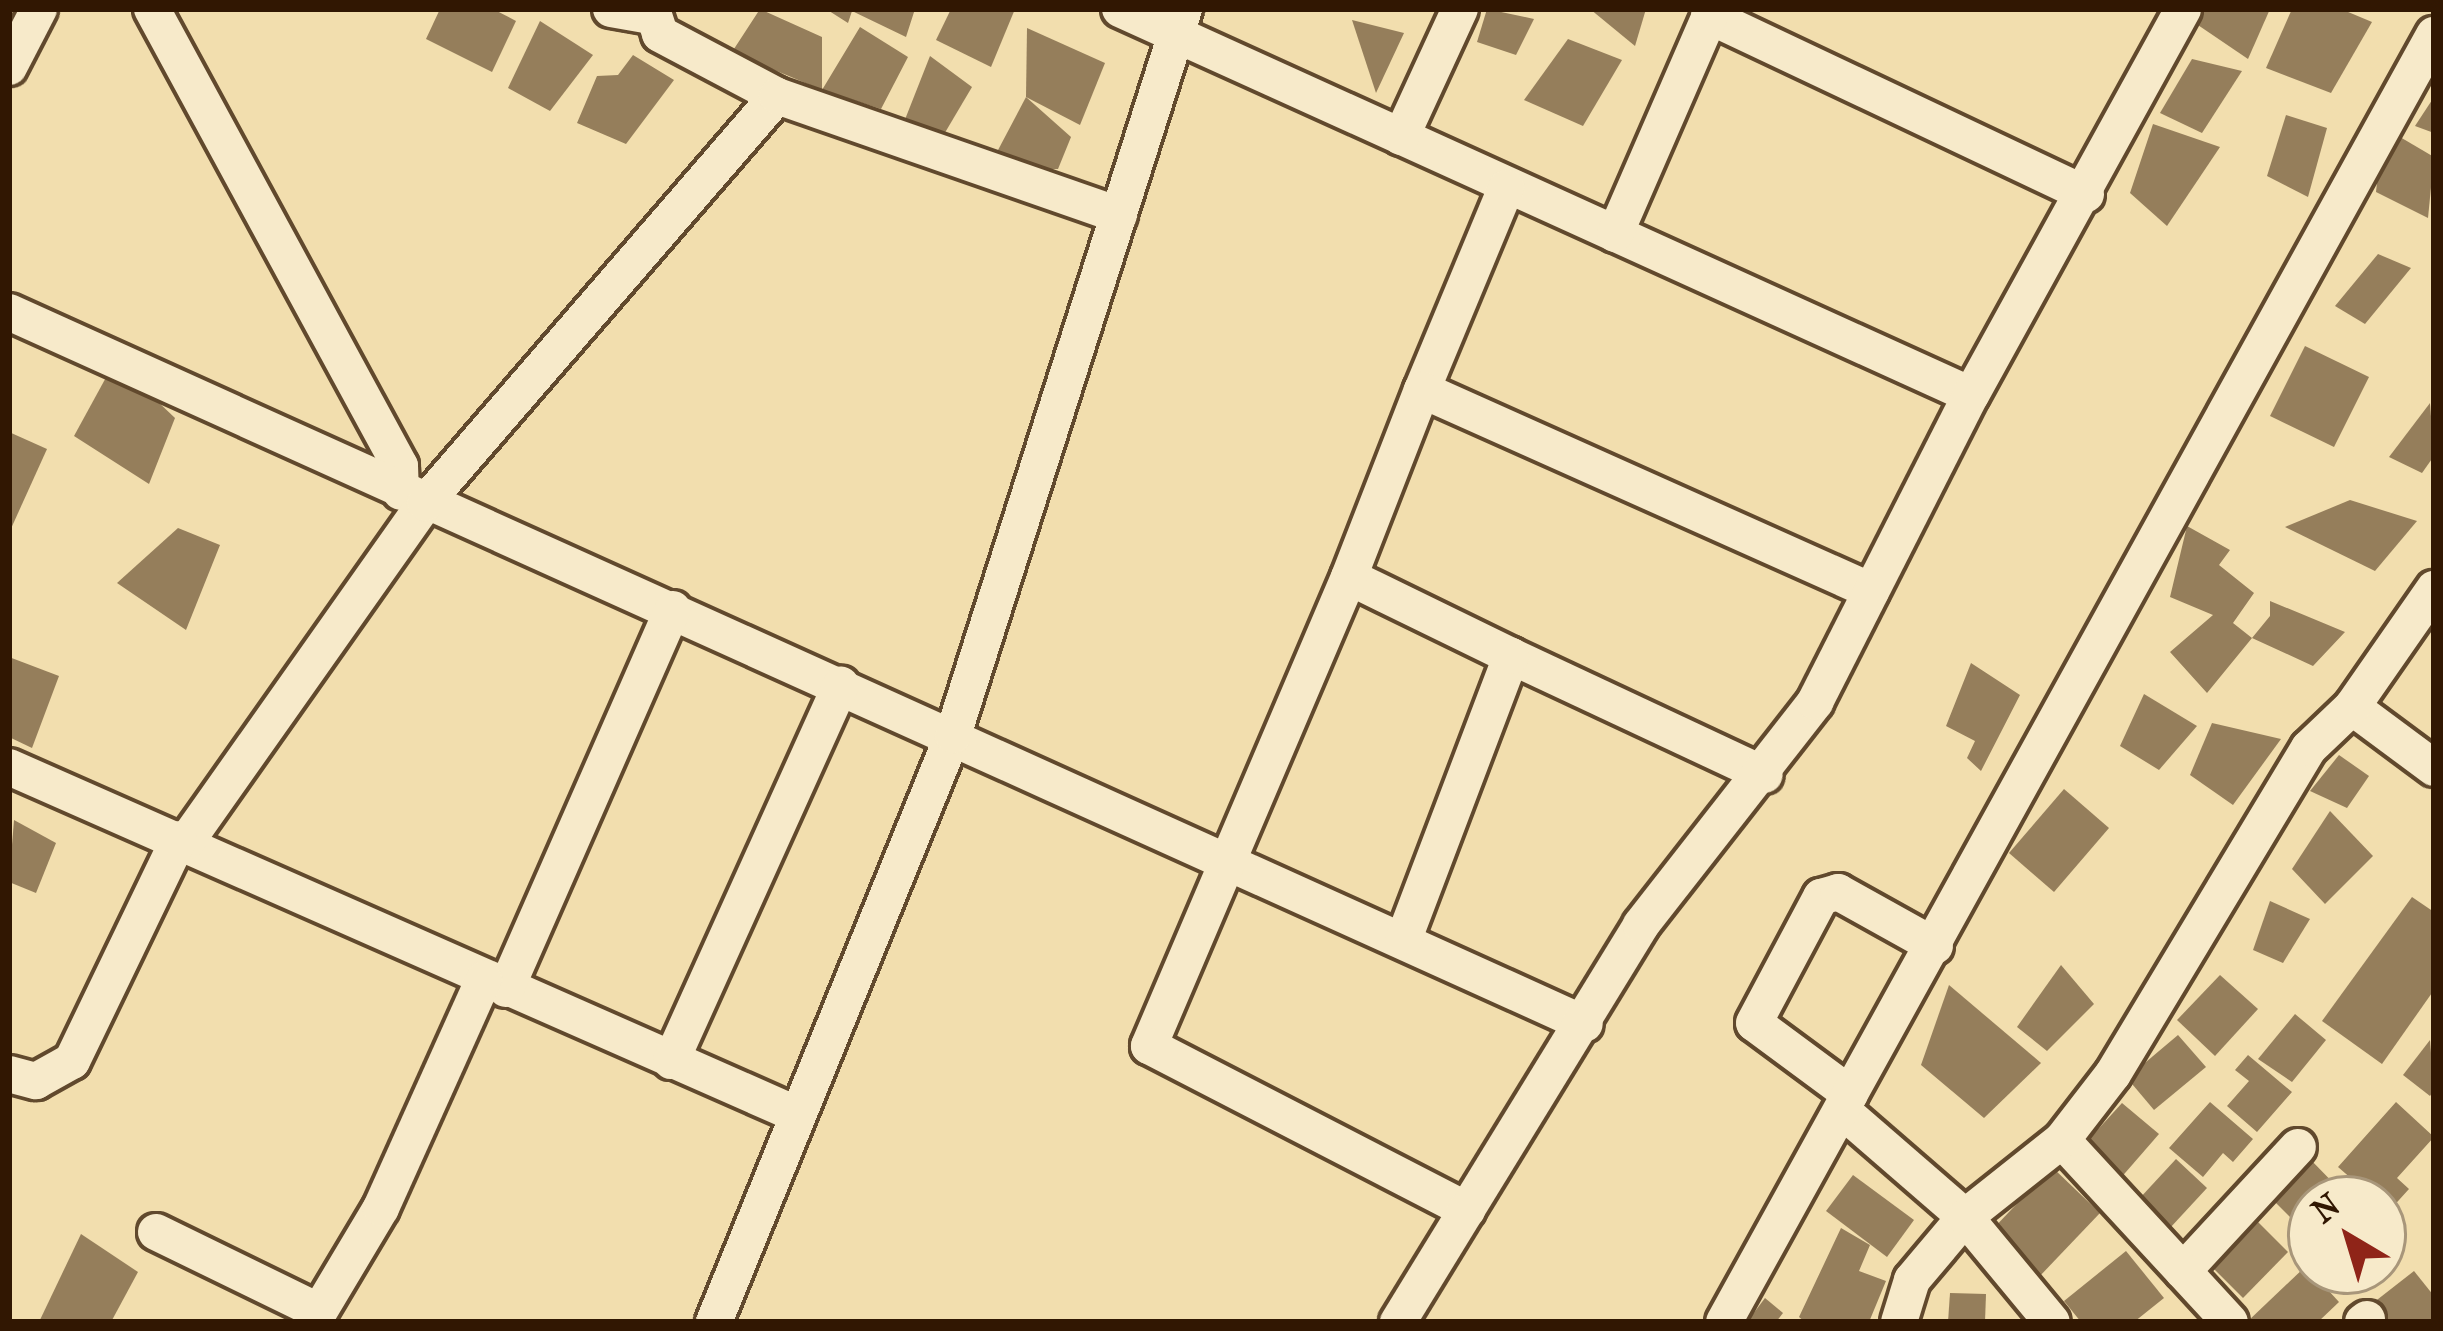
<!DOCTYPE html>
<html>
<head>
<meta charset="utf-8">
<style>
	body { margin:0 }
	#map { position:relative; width:2443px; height:1331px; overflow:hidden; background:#f2deae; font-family:"IM FELL French Canon",serif }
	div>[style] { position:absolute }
	.building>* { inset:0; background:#957e5b }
	.roads { filter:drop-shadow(3px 0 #61492d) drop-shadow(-3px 0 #61492d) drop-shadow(0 3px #61492d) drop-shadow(0 -3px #61492d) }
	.street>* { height:36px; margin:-18px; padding:0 18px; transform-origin:18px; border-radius:18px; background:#f7eaca }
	span { translate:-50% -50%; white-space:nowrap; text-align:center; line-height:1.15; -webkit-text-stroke:9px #f7eaca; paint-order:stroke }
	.frame { position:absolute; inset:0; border:12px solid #311702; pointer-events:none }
	.north { position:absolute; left:2287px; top:1175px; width:120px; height:120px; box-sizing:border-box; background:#f7eaca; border:3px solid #a8967a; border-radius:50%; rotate:322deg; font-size:33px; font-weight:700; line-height:48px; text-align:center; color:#311702 }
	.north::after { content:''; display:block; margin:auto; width:42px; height:54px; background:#8f2418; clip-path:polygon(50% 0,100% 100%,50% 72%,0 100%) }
</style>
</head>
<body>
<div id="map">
	<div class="building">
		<i style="clip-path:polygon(440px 9px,493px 9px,516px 21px,492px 72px,426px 39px)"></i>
		<i style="clip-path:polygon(760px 9px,822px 37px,822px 90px,860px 27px,908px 57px,881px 109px,822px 90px,732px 52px)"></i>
		<i style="clip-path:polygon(826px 9px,915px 9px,906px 37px,852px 11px,848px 23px)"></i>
		<i style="clip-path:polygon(951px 9px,1015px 9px,991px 67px,936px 40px)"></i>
		<i style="clip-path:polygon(1487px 9px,1534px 19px,1516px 55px,1477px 42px)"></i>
		<i style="clip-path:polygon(1590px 9px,1646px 9px,1635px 46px)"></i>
		<i style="clip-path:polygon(2201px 9px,2270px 9px,2248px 59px,2192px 21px)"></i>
		<i style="clip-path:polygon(2292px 9px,2341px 9px,2372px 22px,2331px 93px,2266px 68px)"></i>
		<i style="clip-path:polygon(1352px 20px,1404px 33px,1376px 93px)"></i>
		<i style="clip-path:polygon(540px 21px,593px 55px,550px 111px,508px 88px)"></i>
		<i style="clip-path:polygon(1027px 28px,1105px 63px,1080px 125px,1026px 97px)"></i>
		<i style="clip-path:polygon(1568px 39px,1622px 60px,1583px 126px,1524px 100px)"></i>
		<i style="clip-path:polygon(633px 55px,674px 80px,626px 144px,577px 123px,597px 76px,618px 75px)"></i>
		<i style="clip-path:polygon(930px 56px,972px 87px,943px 136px,904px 122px)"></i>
		<i style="clip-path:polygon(2192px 59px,2242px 71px,2202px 133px,2160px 113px)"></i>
		<i style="clip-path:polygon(1026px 97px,1071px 137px,1058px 169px,988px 169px)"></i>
		<i style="clip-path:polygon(2434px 97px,2434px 133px,2415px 126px)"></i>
		<i style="clip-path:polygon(2286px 115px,2327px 128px,2308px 197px,2267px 176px)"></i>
		<i style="clip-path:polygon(2153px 124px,2220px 147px,2167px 226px,2130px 193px)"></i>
		<i style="clip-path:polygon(2383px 127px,2434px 157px,2428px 218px,2376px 192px)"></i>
		<i style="clip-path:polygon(2378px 254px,2411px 268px,2365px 324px,2335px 306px)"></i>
		<i style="clip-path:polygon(2305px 346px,2369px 377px,2334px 447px,2270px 416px)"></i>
		<i style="clip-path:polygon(115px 361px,175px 418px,149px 484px,74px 436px)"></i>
		<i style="clip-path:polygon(2430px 403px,2434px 456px,2422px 473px,2389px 457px)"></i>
		<i style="clip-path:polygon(9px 432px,47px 449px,9px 533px)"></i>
		<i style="clip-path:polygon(2350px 500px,2417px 521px,2375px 571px,2285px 527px)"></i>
		<i style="clip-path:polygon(2187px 526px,2230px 550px,2219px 565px,2254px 593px,2233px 623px,2252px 638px,2207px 693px,2170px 652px,2213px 615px,2170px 597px)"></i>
		<i style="clip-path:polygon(178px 528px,220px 545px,186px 630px,117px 583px)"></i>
		<i style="clip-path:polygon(2270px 601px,2345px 632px,2313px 666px,2252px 638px,2270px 616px)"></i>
		<i style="clip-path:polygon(9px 657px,59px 676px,32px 748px,9px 737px)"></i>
		<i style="clip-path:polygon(1971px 663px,2020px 695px,1981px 771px,1967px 758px,1975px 741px,1946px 726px)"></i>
		<i style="clip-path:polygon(2144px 694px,2197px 726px,2159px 770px,2120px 746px)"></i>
		<i style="clip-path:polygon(2212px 723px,2281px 739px,2233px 805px,2190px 775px)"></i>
		<i style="clip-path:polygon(2339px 755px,2369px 776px,2347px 808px,2310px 791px)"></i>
		<i style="clip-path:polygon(2064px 789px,2109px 828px,2054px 892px,2009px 853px)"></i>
		<i style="clip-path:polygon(2330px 811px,2373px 856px,2325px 904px,2292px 869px)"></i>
		<i style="clip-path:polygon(14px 820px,56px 843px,36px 893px,9px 882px)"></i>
		<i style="clip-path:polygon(2412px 897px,2434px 912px,2434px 990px,2382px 1064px,2322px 1021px)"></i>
		<i style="clip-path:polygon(2270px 901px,2310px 919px,2283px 963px,2253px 950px)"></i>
		<i style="clip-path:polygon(2061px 965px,2094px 1004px,2047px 1051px,2017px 1027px)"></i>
		<i style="clip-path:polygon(2220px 975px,2258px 1009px,2215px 1056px,2177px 1020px)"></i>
		<i style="clip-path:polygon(1949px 985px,2041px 1063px,1984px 1118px,1921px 1065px)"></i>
		<i style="clip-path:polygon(2295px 1014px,2326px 1040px,2292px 1082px,2258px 1059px)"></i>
		<i style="clip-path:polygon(2178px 1035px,2206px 1067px,2154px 1110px,2127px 1078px)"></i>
		<i style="clip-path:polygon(2430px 1040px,2434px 1090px,2430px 1096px,2403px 1075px)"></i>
		<i style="clip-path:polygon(2248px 1055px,2292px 1092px,2257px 1132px,2227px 1106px,2249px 1081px,2235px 1070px)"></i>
		<i style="clip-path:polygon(2210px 1102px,2253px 1139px,2233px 1162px,2223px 1153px,2203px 1177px,2169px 1148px)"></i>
		<i style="clip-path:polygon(2396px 1102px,2434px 1137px,2397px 1178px,2409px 1189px,2389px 1211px,2338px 1167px)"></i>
		<i style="clip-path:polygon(2122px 1103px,2159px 1134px,2119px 1180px,2082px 1147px)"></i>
		<i style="clip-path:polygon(2308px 1157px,2349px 1199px,2311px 1199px,2311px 1238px,2269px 1196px)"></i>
		<i style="clip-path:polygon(2176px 1159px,2207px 1188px,2170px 1228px,2139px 1199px)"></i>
		<i style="clip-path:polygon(2052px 1167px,2100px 1213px,2038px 1278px,1990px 1232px)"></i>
		<i style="clip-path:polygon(1853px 1175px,1914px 1220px,1887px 1257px,1826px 1211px)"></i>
		<i style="clip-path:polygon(2257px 1221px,2288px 1252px,2243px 1298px,2212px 1267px)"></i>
		<i style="clip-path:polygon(1841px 1228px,1870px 1245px,1859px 1271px,1886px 1281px,1869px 1322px,1805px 1322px,1799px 1317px)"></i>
		<i style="clip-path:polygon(81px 1234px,138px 1272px,111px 1322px,39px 1322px)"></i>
		<i style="clip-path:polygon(2126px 1251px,2164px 1298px,2134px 1322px,2081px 1322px,2064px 1301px)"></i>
		<i style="clip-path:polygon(2306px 1266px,2339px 1302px,2318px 1322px,2247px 1322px)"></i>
		<i style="clip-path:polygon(2414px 1271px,2434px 1296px,2434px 1322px,2388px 1322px,2373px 1303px)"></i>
		<i style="clip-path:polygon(1950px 1293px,1986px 1294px,1985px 1322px,1948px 1322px)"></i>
		<i style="clip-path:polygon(1765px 1298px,1783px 1313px,1776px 1322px,1747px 1322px)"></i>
	</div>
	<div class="roads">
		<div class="street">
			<i style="left:152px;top:9px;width:520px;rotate:61.51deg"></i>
			<i style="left:400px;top:466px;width:26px;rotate:88deg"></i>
			<i style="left:611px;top:9px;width:39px;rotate:10deg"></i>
			<i style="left:652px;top:9px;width:26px;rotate:72deg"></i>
			<i style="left:660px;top:34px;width:132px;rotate:27.9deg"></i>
			<i style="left:1120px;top:9px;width:934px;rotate:24.4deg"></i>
			<i style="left:1709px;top:16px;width:417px;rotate:25.3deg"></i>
			<i style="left:9px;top:67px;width:65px;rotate:-62.7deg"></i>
			<i style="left:1401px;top:137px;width:141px;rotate:-65.3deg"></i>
			<i style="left:1615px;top:234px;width:245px;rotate:-66.5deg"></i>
			<i style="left:9px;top:312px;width:1729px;rotate:24.31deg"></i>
			<i style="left:1422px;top:390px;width:219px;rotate:-67.4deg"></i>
			<i style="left:1349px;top:577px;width:201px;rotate:-68.7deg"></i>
			<i style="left:1422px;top:390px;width:492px;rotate:24.1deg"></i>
			<i style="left:1511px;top:656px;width:280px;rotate:25.1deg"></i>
			<i style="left:2352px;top:707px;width:102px;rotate:36.6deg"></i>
			<i style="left:9px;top:767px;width:862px;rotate:23.8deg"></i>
			<i style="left:186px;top:842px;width:415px;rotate:-54.8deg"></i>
			<i style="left:425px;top:503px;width:538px;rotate:-49.14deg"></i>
			<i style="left:777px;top:96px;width:362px;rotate:19.2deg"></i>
			<i style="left:1403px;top:941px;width:305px;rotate:-69.2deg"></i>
			<i style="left:1511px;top:656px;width:180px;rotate:-154deg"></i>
			<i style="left:1349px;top:577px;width:510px;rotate:113.1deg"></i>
			<i style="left:1149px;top:1046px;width:358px;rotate:27.3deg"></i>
			<i style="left:506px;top:989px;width:415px;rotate:-66.3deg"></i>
			<i style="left:671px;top:1061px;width:413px;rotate:-65.7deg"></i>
			<i style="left:9px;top:1074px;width:28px;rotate:15deg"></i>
			<i style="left:36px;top:1081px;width:41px;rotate:-29.1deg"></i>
			<i style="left:72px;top:1061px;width:246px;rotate:-64.3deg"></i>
			<i style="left:1850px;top:1094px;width:119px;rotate:-143.5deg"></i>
			<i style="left:1754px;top:1023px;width:143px;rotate:-62deg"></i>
			<i style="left:1821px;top:897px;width:18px;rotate:-16deg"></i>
			<i style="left:1838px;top:892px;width:111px;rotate:29.1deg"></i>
			<i style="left:1845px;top:1113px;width:159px;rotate:40.9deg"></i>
			<i style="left:1965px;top:1217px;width:136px;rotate:50.4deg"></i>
			<i style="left:2062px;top:1140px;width:178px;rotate:47.3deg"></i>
			<i style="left:2183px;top:1271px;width:169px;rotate:-47.2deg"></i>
			<i style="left:156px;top:1232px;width:180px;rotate:26deg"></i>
			<i style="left:2183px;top:1271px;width:69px;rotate:47.3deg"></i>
			<i style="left:313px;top:1322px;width:133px;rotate:-59.2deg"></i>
			<i style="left:381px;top:1208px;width:251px;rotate:-65.8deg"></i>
			<i style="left:714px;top:1322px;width:634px;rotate:-67.85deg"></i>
			<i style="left:953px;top:735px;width:762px;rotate:-72.35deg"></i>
			<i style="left:1398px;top:1322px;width:465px;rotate:-58.5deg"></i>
			<i style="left:1641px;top:925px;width:283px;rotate:-52deg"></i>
			<i style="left:1815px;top:702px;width:344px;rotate:-63.1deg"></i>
			<i style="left:1971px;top:395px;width:440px;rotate:-61.2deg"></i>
			<i style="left:1724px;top:1322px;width:1470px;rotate:-61.12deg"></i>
			<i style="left:1899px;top:1322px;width:44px;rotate:-72.8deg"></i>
			<i style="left:1912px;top:1280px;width:82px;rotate:-49.9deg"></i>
			<i style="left:1965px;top:1217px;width:124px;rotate:-38.4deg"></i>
			<i style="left:2062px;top:1140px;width:83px;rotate:-52.3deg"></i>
			<i style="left:2113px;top:1074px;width:380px;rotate:-59deg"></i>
			<i style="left:2309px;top:748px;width:59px;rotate:-43.6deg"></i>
			<i style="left:2352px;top:707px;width:144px;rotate:-55.2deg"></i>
			<i style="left:2363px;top:1322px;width:5px;rotate:-37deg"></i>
		</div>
	</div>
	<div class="frame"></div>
	<div class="north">N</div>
</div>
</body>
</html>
